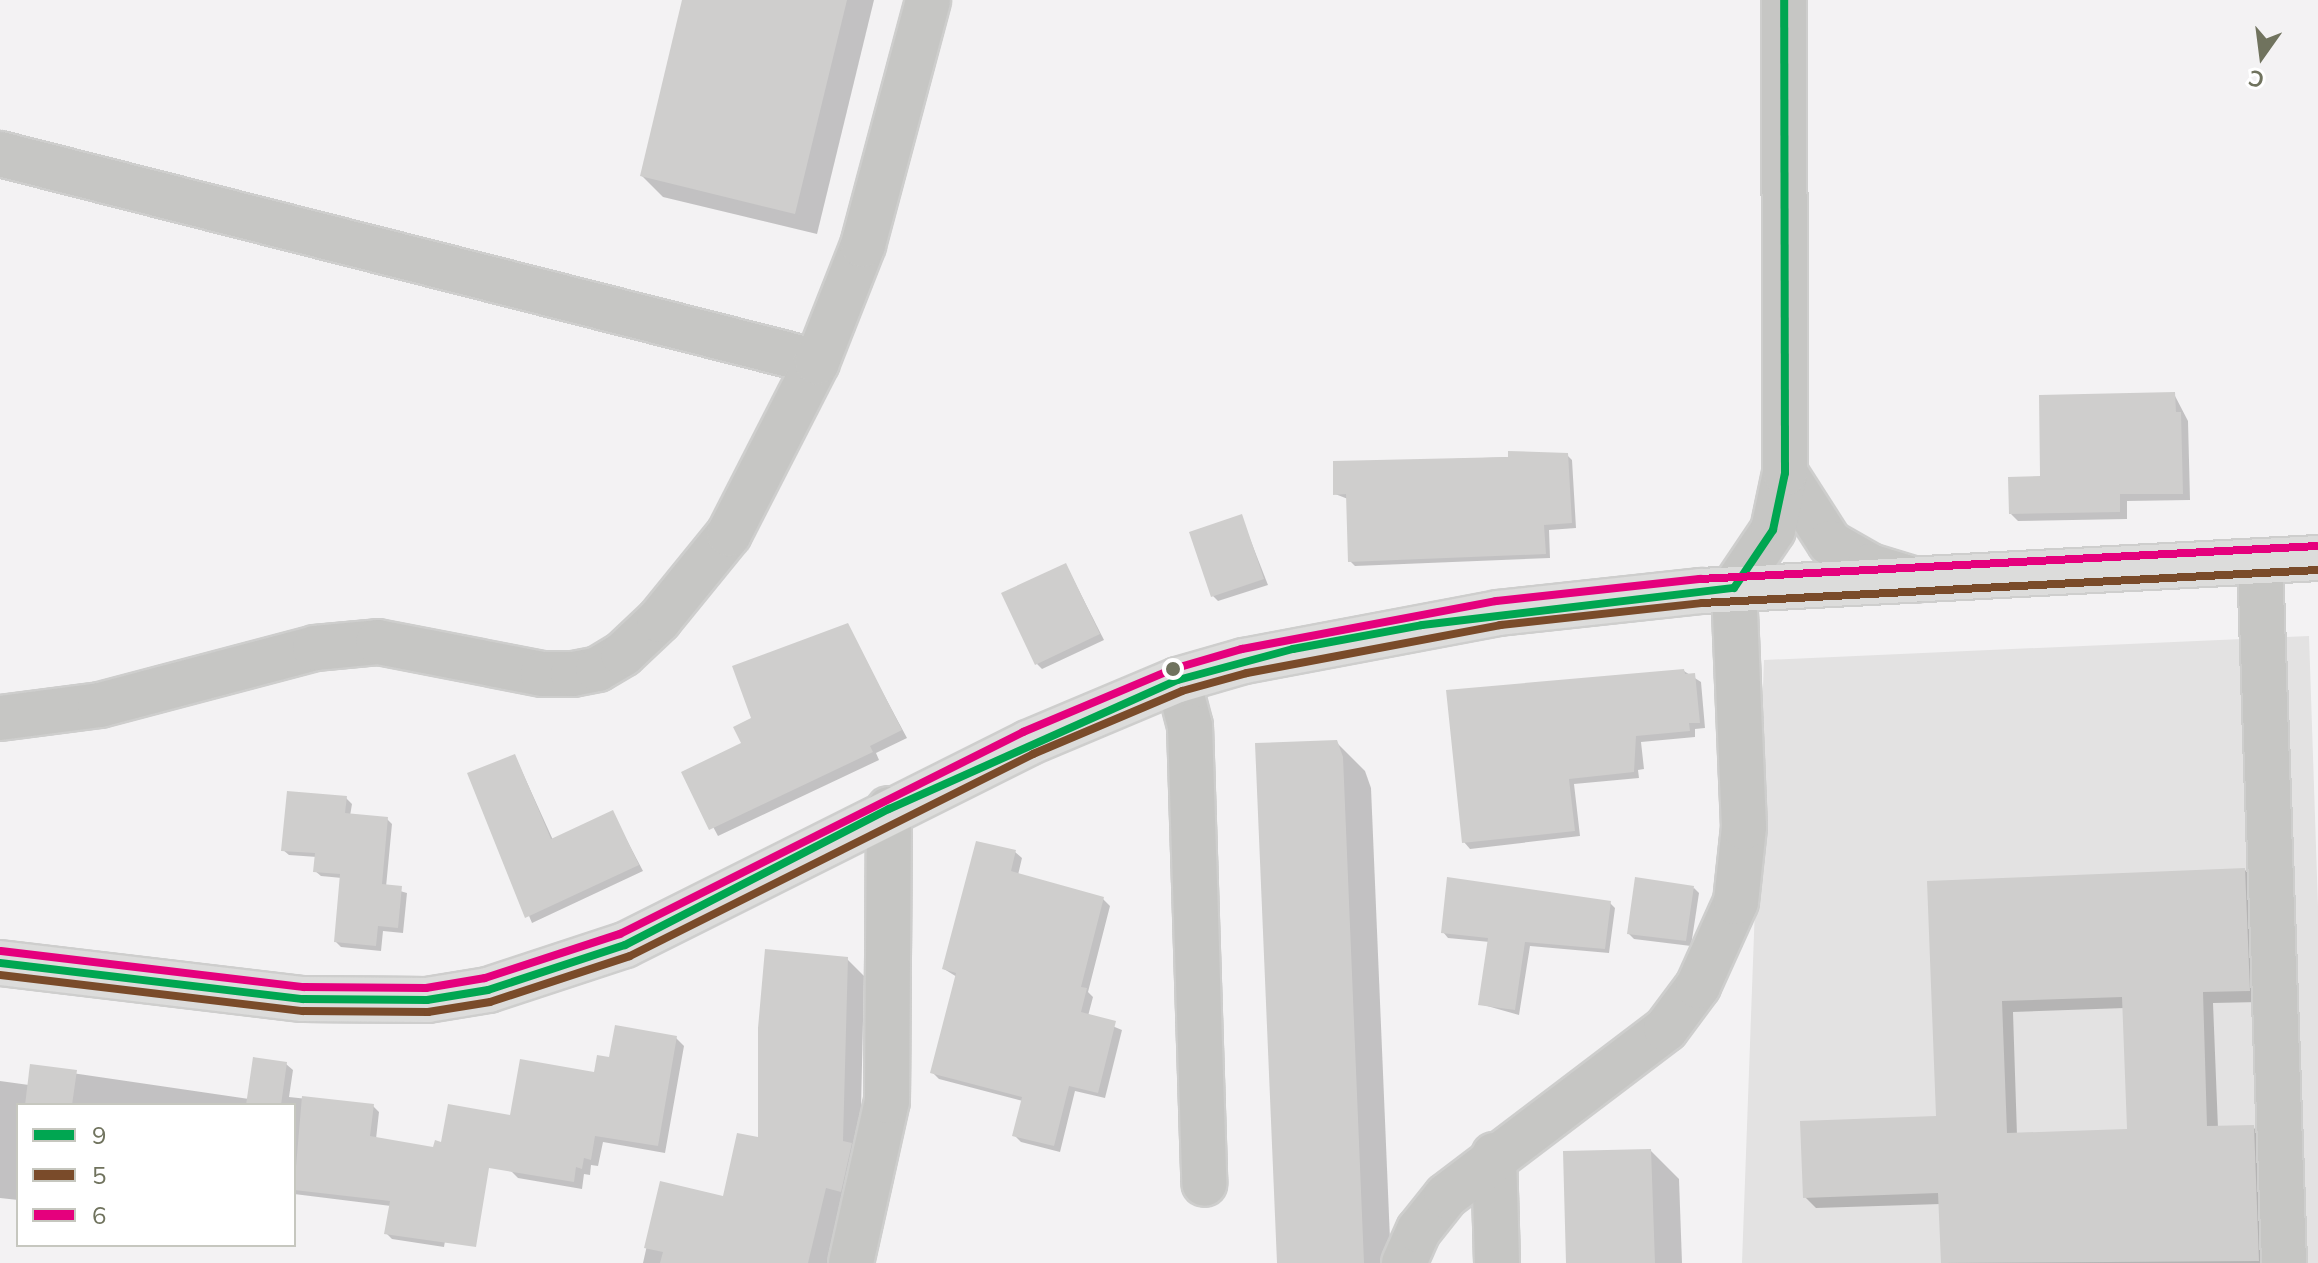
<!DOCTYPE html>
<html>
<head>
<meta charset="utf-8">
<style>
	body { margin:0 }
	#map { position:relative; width:2318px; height:1263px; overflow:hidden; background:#f3f2f3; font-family:Mulish,sans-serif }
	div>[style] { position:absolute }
	.built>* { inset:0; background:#e3e2e2 }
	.shadow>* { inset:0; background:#0003 }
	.building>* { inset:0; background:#cfcecd }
	.roads { filter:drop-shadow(2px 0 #cececd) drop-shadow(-2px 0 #cececd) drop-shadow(0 2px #cececd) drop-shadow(0 -2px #cececd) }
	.minor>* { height:44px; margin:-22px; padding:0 22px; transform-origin:22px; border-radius:22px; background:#c6c6c4 }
	.major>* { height:44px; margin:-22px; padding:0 22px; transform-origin:22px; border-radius:22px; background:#dcdcdb }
	.bus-1>* { height:8px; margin:-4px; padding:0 4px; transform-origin:4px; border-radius:4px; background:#00a651 }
	.bus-2>* { height:8px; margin:-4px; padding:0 4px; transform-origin:4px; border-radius:4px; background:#7a4b2a }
	.bus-3>* { height:8px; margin:-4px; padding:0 4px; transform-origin:4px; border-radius:4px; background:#e5007d }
	.dots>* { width:22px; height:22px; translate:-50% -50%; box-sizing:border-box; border:4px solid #fff; border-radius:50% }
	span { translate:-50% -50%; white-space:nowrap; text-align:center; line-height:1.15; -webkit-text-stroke:8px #fff; paint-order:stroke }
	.legend { position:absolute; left:16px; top:1103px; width:280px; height:144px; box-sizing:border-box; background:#fff; border:2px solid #c6c7bf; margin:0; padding:10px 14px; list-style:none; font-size:24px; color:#70735e }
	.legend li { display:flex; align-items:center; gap:16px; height:40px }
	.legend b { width:40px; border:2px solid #c6c7bf }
	.north { position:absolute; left:2222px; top:16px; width:80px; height:80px; -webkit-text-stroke:6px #fff; paint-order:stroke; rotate:194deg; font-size:22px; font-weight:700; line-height:32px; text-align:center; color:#70735e }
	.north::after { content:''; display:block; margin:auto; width:28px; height:36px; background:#70735e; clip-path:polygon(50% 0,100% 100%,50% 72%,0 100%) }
</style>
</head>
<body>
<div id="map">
	<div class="built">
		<i style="clip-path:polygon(2309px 636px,2318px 907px,2318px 1263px,1742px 1263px,1764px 660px)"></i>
	</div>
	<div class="shadow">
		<i style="clip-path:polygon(684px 0,874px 0,817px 234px,663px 197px,642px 176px)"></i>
		<i style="clip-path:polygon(2174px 394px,2188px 421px,2190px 500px,2127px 501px,2127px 519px,2018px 521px,2011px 514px,2042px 478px)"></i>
		<i style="clip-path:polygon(1567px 455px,1572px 460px,1576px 528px,1549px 530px,1550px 558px,1355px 566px,1350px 561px,1348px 499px,1335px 494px,1335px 463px)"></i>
		<i style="clip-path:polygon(1241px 516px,1268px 585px,1218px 601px,1213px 596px)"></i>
		<i style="clip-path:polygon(1066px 565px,1104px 640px,1042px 669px,1037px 664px)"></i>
		<i style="clip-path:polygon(847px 626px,907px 738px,876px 753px,879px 760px,718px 836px,684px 773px,744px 744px,753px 719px)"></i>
		<i style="clip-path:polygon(1684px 671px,1701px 682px,1705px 728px,1695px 729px,1695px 737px,1641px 742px,1644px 769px,1638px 770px,1639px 778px,1574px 784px,1580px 836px,1470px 849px,1464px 842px)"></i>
		<i style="clip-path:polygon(1336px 742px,1365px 771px,1371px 788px,1391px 1263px,1279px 1263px)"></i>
		<i style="clip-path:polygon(515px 756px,553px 840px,612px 812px,643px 871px,532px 923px,470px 774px)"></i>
		<i style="clip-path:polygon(346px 798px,352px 804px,350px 816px,387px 819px,392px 824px,386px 887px,407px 893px,403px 933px,383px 931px,381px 951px,341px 947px,336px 942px,342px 878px,321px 876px,315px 871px,317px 857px,289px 855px,283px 850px)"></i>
		<i style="clip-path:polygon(1015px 852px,1022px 858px,1018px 875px,1103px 899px,1110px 906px,1088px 992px,1093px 997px,1088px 1016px,1122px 1030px,1105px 1098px,1075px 1091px,1060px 1152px,1021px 1142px,1014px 1135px,1023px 1101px,939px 1079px,932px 1072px,957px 977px,944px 969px)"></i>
		<i style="clip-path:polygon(evenodd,2245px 870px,2256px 882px,2260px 1002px,2213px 1003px,2218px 1128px,2253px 1127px,2265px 1139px,2269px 1263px,1943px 1263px,1941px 1204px,1816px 1208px,1805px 1197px,1938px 1118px,1929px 882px,2245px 870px,2125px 1008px,2129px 1131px,2017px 1135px,2013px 1012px,2125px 1008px)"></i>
		<i style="clip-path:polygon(1694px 888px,1699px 893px,1691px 946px,1634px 939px,1629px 934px)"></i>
		<i style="clip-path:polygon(1610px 903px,1615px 908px,1609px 953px,1530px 946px,1519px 1015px,1480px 1004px,1490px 942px,1448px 938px,1443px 932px)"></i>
		<i style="clip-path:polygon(847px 959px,864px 976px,860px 1154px,829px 1263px,643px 1263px,661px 1183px,725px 1198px,760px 1140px)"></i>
		<i style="clip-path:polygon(676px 1038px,684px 1046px,665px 1153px,603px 1142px,598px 1166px,591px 1165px,590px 1175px,584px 1174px,582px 1189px,518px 1178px,510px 1170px,611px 1059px)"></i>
		<i style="clip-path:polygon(286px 1064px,293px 1070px,289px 1097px,373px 1106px,379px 1112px,376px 1139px,459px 1159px,444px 1247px,392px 1239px,386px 1233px,391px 1206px,294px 1194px,294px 1105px,18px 1105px,18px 1200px,0 1198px,0 1081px,29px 1085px,31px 1067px,249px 1099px)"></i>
		<i style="clip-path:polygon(1651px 1151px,1679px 1179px,1682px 1263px,1568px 1263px)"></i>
	</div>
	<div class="building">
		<i style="clip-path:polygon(682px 0,847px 0,795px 214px,640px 176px)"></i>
		<i style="clip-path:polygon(2175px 392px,2176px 412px,2181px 412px,2183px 494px,2120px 494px,2120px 512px,2009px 514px,2008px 477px,2040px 476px,2039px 395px)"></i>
		<i style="clip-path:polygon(1508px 451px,1568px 453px,1572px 523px,1544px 525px,1546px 554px,1348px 562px,1346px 494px,1333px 495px,1333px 461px,1508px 457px)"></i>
		<i style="clip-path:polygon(1242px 514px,1264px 579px,1211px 597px,1189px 532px)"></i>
		<i style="clip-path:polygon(1066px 563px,1100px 634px,1035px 665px,1001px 593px)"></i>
		<i style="clip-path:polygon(848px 623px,902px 730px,870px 746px,873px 752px,709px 830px,681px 772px,741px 743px,733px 727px,751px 718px,732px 666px)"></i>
		<i style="clip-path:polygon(1684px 669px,1685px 674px,1695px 673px,1700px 723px,1689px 723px,1690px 731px,1636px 736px,1634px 772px,1569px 779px,1575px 831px,1462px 843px,1446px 690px)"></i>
		<i style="clip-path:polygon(1337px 740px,1343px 757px,1364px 1263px,1277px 1263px,1255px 743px)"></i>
		<i style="clip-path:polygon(515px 754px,551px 839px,613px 810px,639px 865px,525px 918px,467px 773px)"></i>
		<i style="clip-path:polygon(287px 791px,347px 796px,345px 813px,388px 817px,382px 884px,402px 886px,398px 928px,378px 926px,376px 946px,334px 942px,340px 874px,313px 872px,315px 853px,281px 851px)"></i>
		<i style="clip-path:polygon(976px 841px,1016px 850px,1011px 871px,1104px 897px,1081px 987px,1087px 988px,1081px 1012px,1116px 1021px,1098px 1093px,1069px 1086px,1054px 1146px,1012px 1136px,1022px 1097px,930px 1073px,956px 973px,942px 969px)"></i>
		<i style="clip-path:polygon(evenodd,2245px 868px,2250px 991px,2203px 992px,2207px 1126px,2254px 1125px,2259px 1261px,1941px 1263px,1938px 1193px,1803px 1198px,1800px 1121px,1936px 1116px,1927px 881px,2245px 868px,2122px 997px,2127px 1129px,2007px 1133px,2002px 1001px,2122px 997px)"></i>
		<i style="clip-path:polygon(1447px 877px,1611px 901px,1605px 949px,1525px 942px,1515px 1010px,1478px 1005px,1488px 938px,1441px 933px)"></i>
		<i style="clip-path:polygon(1635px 877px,1694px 886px,1686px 941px,1627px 934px)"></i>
		<i style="clip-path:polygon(765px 949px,848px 957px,843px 1141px,852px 1143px,841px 1192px,826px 1188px,808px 1263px,660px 1263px,663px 1252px,644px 1248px,660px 1181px,723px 1196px,737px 1133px,758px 1137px,758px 1028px)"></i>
		<i style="clip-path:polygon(615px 1025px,677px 1036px,658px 1146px,595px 1136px,591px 1160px,584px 1158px,582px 1169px,576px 1167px,574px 1182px,489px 1168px,476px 1247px,384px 1234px,390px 1201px,294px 1190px,302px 1096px,374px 1104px,370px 1136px,433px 1147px,435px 1140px,441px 1142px,448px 1104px,510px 1115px,520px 1059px,594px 1072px,597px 1055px,609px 1057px)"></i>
		<i style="clip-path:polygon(253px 1057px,287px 1062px,281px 1105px,246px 1105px)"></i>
		<i style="clip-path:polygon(30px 1064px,77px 1070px,72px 1105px,25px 1105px)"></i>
		<i style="clip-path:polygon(1651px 1149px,1655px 1263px,1566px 1263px,1563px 1151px)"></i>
	</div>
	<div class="roads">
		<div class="minor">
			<i style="left:0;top:154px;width:843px;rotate:14.28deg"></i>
			<i style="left:1785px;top:473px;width:83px;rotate:57.3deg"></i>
			<i style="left:1830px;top:543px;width:46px;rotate:29.9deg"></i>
			<i style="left:1870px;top:566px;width:48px;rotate:16.9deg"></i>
			<i style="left:2260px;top:561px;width:702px;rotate:88.04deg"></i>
			<i style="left:1178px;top:680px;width:48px;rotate:75.4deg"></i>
			<i style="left:1190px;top:726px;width:458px;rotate:88.2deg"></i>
			<i style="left:0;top:718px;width:101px;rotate:-7.4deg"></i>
			<i style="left:100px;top:705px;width:222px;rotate:-14.8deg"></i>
			<i style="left:315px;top:648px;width:63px;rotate:-5.4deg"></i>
			<i style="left:378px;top:642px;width:168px;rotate:11deg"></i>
			<i style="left:543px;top:674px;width:30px"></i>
			<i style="left:573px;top:674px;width:25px;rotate:-11deg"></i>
			<i style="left:598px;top:669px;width:29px;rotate:-31deg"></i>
			<i style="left:623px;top:654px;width:50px;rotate:-43.4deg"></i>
			<i style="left:659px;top:620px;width:111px;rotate:-50.9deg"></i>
			<i style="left:729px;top:534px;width:193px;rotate:-62.9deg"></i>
			<i style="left:817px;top:362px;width:126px;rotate:-68.5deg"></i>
			<i style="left:863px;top:245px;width:253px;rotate:-75.1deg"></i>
			<i style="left:1494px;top:1155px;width:108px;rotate:88.4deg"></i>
			<i style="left:851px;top:1263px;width:166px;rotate:-77.5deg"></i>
			<i style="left:887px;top:1101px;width:292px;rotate:-89.6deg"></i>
			<i style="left:1404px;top:1263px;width:36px;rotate:-66deg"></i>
			<i style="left:1419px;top:1230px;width:43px;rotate:-51.5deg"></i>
			<i style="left:1446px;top:1196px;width:276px;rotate:-37.2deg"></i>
			<i style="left:1666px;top:1029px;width:54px;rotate:-53.3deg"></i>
			<i style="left:1698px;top:986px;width:92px;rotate:-65.7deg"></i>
			<i style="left:1736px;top:902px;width:75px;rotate:-83.9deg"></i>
			<i style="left:1744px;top:827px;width:239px;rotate:-92.4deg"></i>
			<i style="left:1734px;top:588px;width:70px;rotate:-56.1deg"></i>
			<i style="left:1773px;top:530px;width:58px;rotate:-78.1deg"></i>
			<i style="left:1785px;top:473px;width:473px;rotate:-90.1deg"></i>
		</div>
		<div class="major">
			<i style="left:0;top:963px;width:305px;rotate:6.8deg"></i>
			<i style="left:303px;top:999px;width:124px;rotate:0.5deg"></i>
			<i style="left:427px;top:1000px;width:62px;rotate:-9.3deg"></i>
			<i style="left:488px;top:990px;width:144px;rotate:-18.2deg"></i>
			<i style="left:625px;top:945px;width:451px;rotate:-26.6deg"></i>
			<i style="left:1028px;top:743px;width:163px;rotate:-22.8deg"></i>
			<i style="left:1178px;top:680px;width:69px;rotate:-16.1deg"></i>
			<i style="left:1244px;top:661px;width:258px;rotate:-10.7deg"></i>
			<i style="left:1498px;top:613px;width:204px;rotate:-6.2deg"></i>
			<i style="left:1701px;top:591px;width:618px;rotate:-3.06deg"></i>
		</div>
	</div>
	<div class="bus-1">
		<i style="left:0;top:963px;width:305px;rotate:6.8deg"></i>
		<i style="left:303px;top:999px;width:124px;rotate:0.5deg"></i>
		<i style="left:427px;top:1000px;width:62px;rotate:-9.3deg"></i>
		<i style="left:488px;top:990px;width:144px;rotate:-18.2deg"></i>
		<i style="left:625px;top:945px;width:297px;rotate:-27.3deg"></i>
		<i style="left:889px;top:809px;width:316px;rotate:-24.1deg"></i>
		<i style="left:1178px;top:680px;width:119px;rotate:-15.1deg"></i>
		<i style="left:1293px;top:649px;width:131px;rotate:-10.5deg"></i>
		<i style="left:1422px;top:625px;width:314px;rotate:-6.8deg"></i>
		<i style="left:1734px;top:588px;width:70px;rotate:-56.1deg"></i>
		<i style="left:1773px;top:530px;width:58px;rotate:-78.1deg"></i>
		<i style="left:1785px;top:473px;width:473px;rotate:-90.1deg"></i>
	</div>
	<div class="bus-2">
		<i style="left:0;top:975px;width:305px;rotate:6.8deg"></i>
		<i style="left:303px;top:1011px;width:125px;rotate:0.5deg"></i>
		<i style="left:428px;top:1012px;width:63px;rotate:-9.2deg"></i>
		<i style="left:490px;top:1002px;width:147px;rotate:-18.2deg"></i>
		<i style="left:630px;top:956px;width:451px;rotate:-26.6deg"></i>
		<i style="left:1033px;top:754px;width:162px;rotate:-22.9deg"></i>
		<i style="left:1182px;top:691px;width:67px;rotate:-15.5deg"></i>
		<i style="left:1247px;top:673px;width:258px;rotate:-10.7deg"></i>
		<i style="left:1500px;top:625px;width:203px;rotate:-6.2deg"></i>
		<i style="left:1702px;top:603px;width:617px;rotate:-3.07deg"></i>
	</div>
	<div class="bus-3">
		<i style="left:1px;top:951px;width:305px;rotate:6.8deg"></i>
		<i style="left:304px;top:987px;width:122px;rotate:0.5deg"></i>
		<i style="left:426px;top:988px;width:60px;rotate:-9.6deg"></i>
		<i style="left:485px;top:978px;width:142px;rotate:-18.1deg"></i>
		<i style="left:620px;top:934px;width:451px;rotate:-26.6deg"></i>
		<i style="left:1023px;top:732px;width:163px;rotate:-22.8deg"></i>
		<i style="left:1173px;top:669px;width:72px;rotate:-16.2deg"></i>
		<i style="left:1242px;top:649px;width:258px;rotate:-10.7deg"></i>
		<i style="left:1496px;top:601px;width:205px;rotate:-6.2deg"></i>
		<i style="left:1700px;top:579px;width:618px;rotate:-3.06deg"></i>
	</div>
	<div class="dots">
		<i style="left:1173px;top:669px;background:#70735e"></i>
	</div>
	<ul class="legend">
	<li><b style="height:10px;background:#00a651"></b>9</li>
	<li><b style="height:10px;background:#7a4b2a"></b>5</li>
	<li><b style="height:10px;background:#e5007d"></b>6</li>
	</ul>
	<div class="north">С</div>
</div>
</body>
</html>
